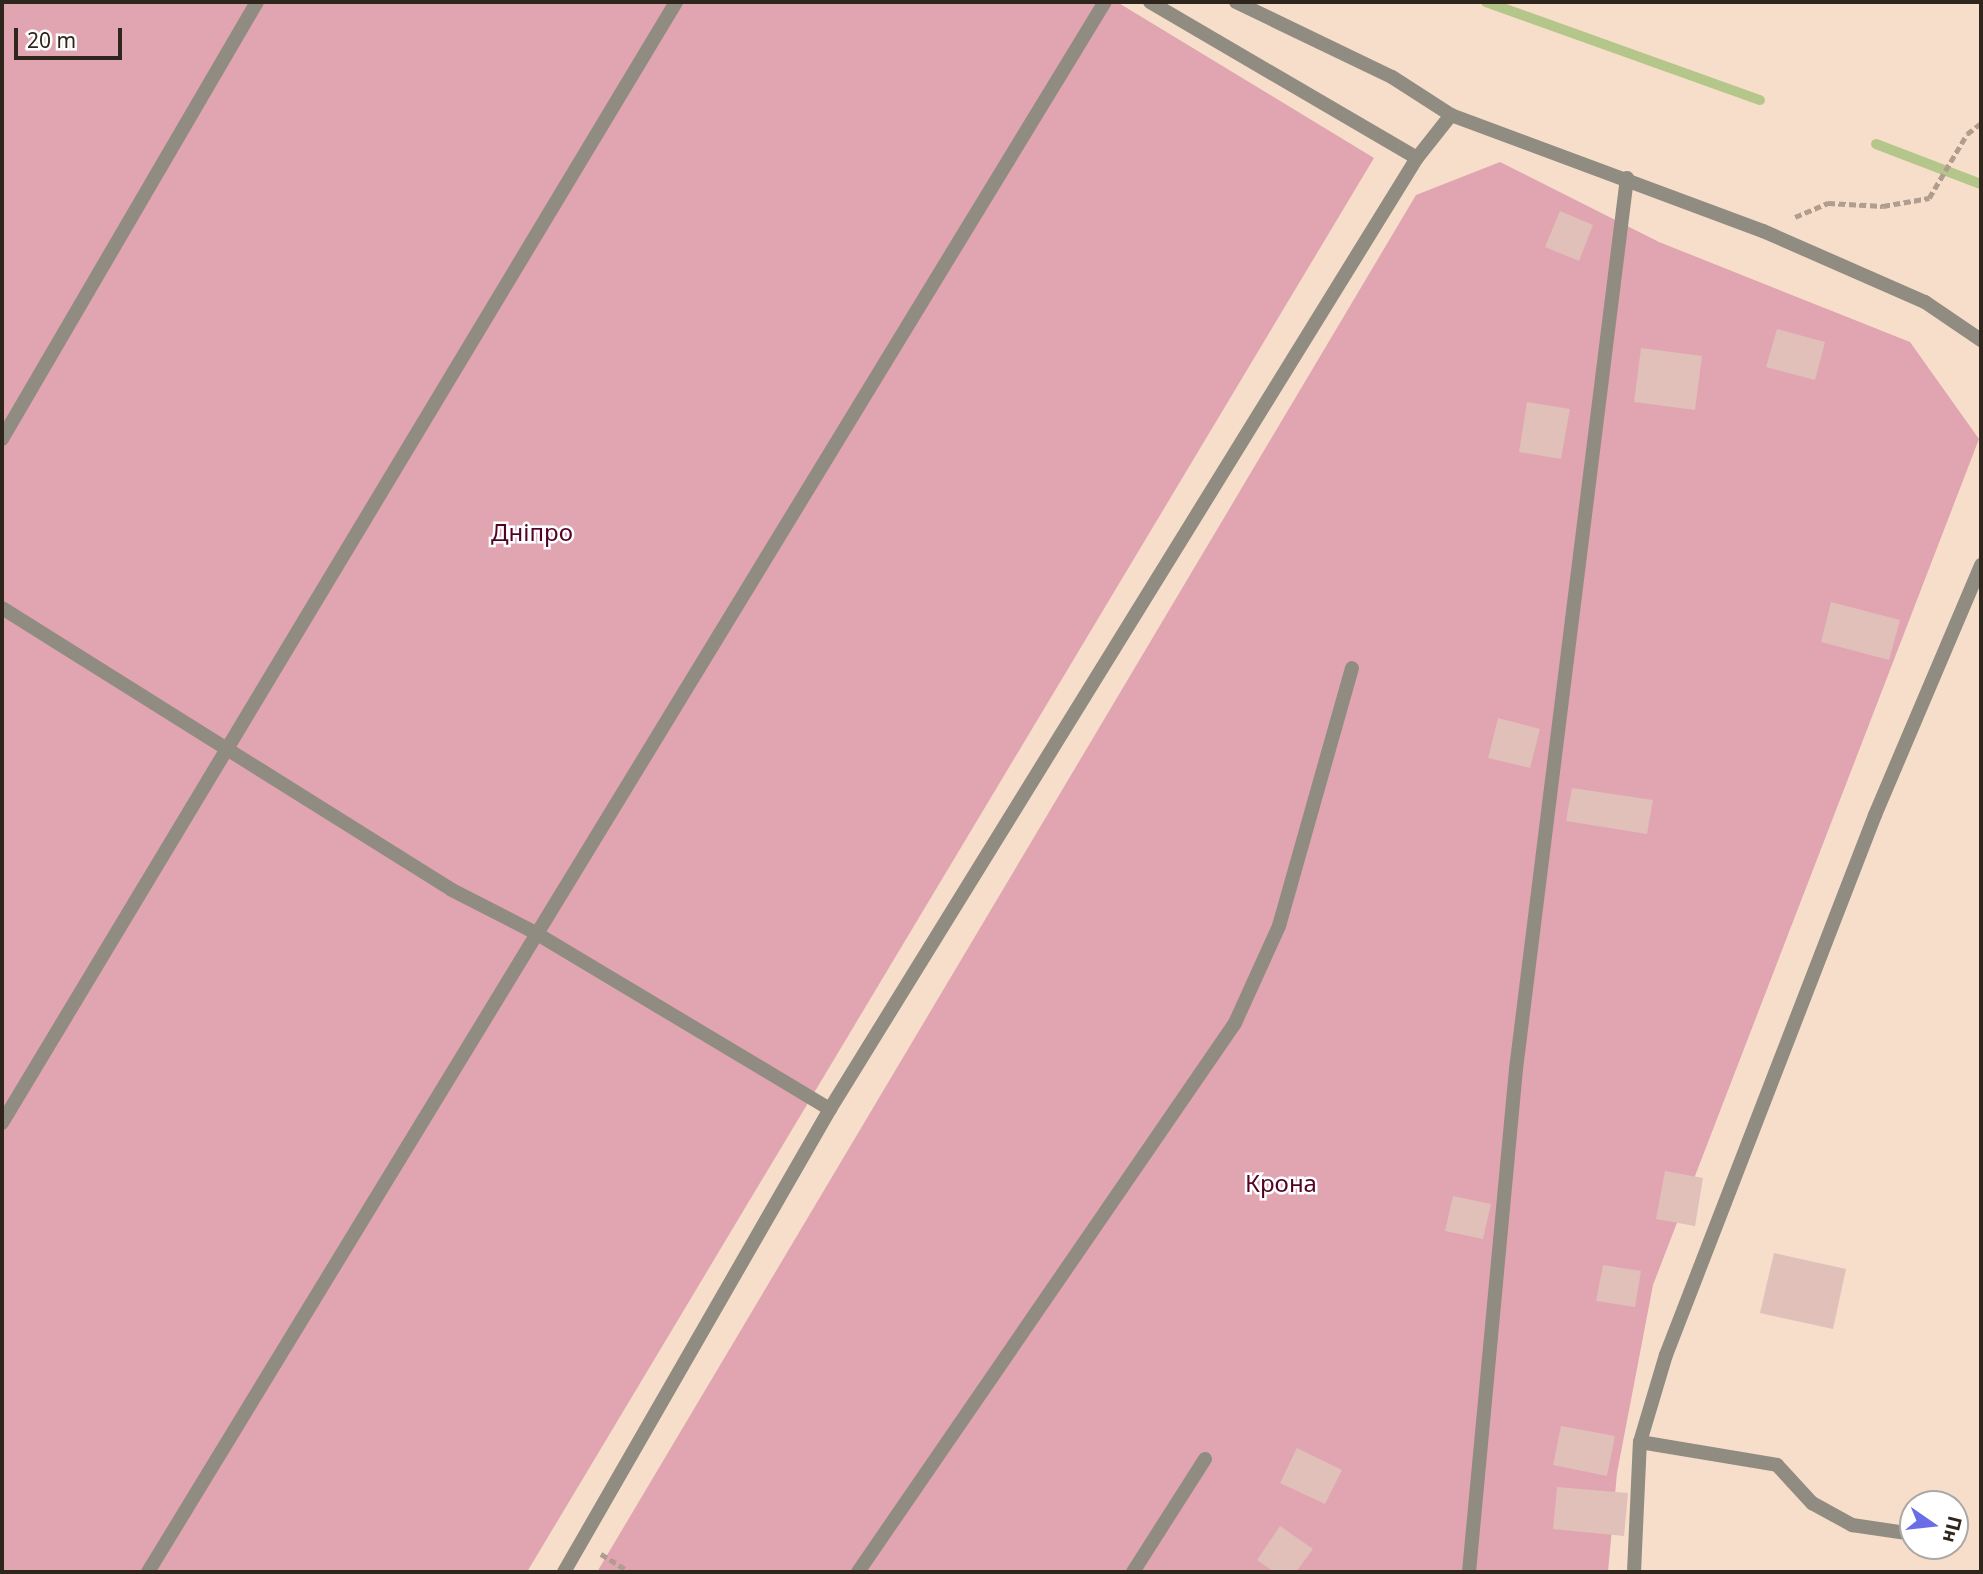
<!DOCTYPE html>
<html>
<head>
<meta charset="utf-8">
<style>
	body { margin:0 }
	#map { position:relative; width:1983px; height:1574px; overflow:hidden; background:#f6deca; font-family:"Noto Sans",sans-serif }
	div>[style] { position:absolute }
	.green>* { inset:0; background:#e0a5b1 }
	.stream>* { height:10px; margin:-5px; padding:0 5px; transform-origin:5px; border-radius:5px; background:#b5c68a }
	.building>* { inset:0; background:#e0c0b8 }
	.path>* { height:4.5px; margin-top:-2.25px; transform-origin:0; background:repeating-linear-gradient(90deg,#b09d8e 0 7px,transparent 0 10.5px) }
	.lane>* { height:14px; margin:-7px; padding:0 7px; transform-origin:7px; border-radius:7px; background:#908c81 }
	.street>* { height:14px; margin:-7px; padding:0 7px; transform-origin:7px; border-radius:7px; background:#908c81 }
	span { translate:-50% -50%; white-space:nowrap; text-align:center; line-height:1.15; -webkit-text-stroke:5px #fff; paint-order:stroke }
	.park-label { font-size:24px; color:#540223 }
	.frame { position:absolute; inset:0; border:4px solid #2e251d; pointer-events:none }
	.north { position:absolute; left:1899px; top:1490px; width:70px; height:70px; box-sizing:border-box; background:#fff; border:2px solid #aba8a5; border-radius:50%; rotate:104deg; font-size:19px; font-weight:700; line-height:28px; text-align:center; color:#2e251d }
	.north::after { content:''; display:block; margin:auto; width:24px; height:32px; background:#6a6de7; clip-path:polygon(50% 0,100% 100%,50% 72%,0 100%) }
	.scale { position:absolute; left:14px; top:28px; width:108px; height:32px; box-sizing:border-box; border:4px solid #2e251d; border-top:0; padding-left:9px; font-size:21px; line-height:24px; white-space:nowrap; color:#2e251d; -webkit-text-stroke:5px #fff; paint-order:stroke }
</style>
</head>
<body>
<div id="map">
	<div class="green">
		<i style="clip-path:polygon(2px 2px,1117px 2px,1374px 158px,527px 1572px,2px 1572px)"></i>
		<i style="clip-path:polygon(1500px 162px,1659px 242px,1910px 342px,1979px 439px,1653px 1285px,1617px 1473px,1608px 1572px,597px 1572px,1416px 195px)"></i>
	</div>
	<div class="stream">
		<i style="left:1486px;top:2px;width:291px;rotate:19.7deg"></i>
		<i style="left:1876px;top:144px;width:112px;rotate:20.9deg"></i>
	</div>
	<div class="building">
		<i style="clip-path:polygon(1560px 211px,1593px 225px,1579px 261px,1545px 247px)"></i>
		<i style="clip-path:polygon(1777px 329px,1825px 342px,1815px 380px,1766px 367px)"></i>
		<i style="clip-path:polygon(1641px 348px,1702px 356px,1695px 410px,1634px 402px)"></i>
		<i style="clip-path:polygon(1527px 402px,1570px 409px,1561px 459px,1519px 452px)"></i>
		<i style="clip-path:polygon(1831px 602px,1900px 620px,1889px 660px,1821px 642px)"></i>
		<i style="clip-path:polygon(1498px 718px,1540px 729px,1530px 768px,1488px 758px)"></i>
		<i style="clip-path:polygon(1572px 788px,1653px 800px,1647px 834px,1566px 821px)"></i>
		<i style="clip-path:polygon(1665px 1171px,1703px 1178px,1695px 1226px,1656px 1219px)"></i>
		<i style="clip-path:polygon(1453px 1196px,1491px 1204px,1483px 1239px,1445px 1231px)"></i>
		<i style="clip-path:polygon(1774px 1253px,1846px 1269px,1833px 1329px,1760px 1313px)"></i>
		<i style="clip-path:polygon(1603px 1265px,1641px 1271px,1635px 1307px,1596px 1301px)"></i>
		<i style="clip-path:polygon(1561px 1426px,1615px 1436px,1607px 1476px,1553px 1465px)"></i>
		<i style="clip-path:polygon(1297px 1448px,1342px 1470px,1325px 1504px,1280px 1483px)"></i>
		<i style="clip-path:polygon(1557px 1487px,1628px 1493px,1624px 1536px,1553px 1529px)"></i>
		<i style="clip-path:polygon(1280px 1526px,1313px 1549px,1296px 1572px,1274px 1572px,1257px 1560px)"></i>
	</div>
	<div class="path">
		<i style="left:1795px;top:217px;width:36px;rotate:-23deg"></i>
		<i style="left:1828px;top:203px;width:55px;rotate:3.1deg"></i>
		<i style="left:1883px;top:206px;width:47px;rotate:-9.9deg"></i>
		<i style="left:1929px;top:198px;width:74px;rotate:-59.3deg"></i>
		<i style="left:1967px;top:134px;width:18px;rotate:-38deg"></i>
		<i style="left:601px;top:1554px;width:34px;rotate:32deg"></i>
	</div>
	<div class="lane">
		<i style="left:1150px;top:2px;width:309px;rotate:30.3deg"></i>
		<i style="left:2px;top:439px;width:506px;rotate:-59.74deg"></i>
		<i style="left:2px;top:608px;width:531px;rotate:32.07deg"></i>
		<i style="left:452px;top:890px;width:92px;rotate:27.1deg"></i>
		<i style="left:534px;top:932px;width:345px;rotate:30.9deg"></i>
		<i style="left:2px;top:1123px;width:1308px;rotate:-58.98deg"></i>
		<i style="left:1640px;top:1442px;width:139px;rotate:9.5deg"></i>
		<i style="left:1777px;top:1465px;width:52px;rotate:47.4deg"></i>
		<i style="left:1812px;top:1503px;width:46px;rotate:28.8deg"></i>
		<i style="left:1852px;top:1525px;width:62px;rotate:8.4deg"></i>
		<i style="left:148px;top:1572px;width:1839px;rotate:-58.64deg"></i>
		<i style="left:564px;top:1572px;width:534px;rotate:-60.12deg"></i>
		<i style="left:830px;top:1109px;width:1118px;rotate:-58.32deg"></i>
		<i style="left:1417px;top:158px;width:55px;rotate:-51.7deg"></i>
		<i style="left:858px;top:1572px;width:666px;rotate:-55.52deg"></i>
		<i style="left:1235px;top:1023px;width:107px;rotate:-65.6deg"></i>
		<i style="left:1279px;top:926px;width:268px;rotate:-74.2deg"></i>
		<i style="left:1133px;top:1572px;width:134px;rotate:-57.5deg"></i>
		<i style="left:1469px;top:1572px;width:505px;rotate:-84.66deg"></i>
		<i style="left:1516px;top:1069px;width:898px;rotate:-82.9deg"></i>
	</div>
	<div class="street">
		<i style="left:1236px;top:2px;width:173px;rotate:25.7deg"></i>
		<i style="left:1392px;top:77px;width:70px;rotate:32.8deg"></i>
		<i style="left:1451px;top:115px;width:333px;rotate:20.4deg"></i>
		<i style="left:1763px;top:231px;width:177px;rotate:23.7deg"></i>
		<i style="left:1925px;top:302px;width:68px;rotate:34.2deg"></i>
		<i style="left:1634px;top:1572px;width:130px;rotate:-87.4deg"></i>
		<i style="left:1640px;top:1442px;width:91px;rotate:-73.4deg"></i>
		<i style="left:1666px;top:1355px;width:579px;rotate:-68.84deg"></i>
		<i style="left:1875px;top:815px;width:272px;rotate:-67deg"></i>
	</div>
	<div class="park-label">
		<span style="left:532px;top:532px">Дніпро</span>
		<span style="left:1281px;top:1183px">Крона</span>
	</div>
	<div class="frame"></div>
	<div class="north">Пн</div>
	<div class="scale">20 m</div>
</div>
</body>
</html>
